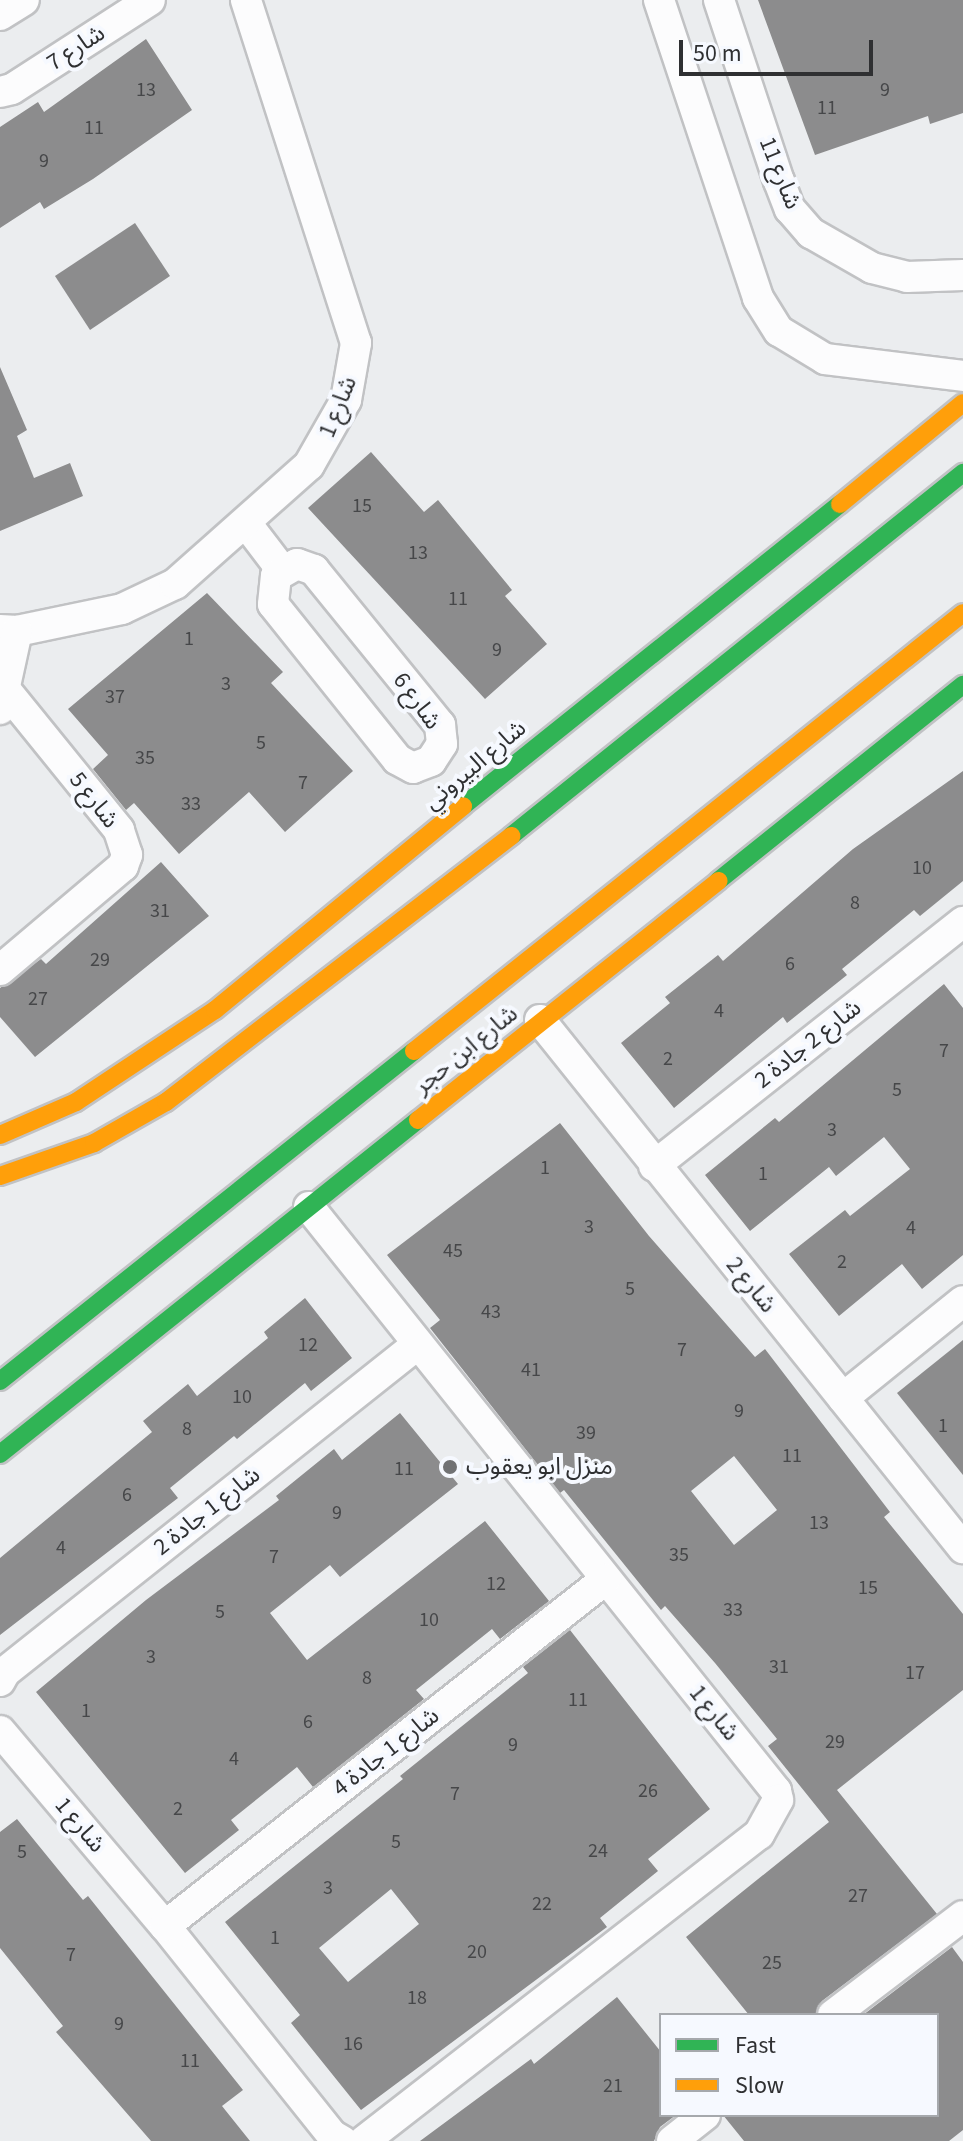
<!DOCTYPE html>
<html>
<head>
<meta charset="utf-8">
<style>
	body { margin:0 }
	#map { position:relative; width:963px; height:2141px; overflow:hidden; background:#ebedef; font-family:"Source Sans 3","Noto Sans Arabic",sans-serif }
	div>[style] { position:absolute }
	.building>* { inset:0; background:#8c8c8d }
	.roads { filter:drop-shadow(2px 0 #c1c2c4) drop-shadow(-2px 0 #c1c2c4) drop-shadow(0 2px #c1c2c4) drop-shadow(0 -2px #c1c2c4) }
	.street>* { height:30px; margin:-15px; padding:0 15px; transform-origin:15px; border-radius:15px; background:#fcfcfd }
	.fast>* { height:18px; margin:-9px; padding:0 9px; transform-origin:9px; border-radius:9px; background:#30b455 }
	.slow>* { height:18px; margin:-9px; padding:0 9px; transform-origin:9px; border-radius:9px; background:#ff9f0a }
	.dots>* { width:22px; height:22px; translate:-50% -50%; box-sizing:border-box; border:4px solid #f6f9ff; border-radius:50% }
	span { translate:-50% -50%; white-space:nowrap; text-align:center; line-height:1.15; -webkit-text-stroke:8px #f6f9ff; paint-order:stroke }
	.number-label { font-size:20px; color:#464749 }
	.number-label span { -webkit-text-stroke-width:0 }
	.street-label { font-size:24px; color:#2f3032 }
	.poi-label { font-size:24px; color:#2f3032 }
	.left { translate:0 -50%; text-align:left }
	.legend { position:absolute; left:659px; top:2013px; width:280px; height:104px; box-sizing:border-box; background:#f6f9ff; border:2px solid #a6a9ad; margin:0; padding:10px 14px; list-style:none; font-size:24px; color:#2f3032 }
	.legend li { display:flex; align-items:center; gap:16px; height:40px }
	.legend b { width:40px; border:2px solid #a6a9ad }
	.scale { position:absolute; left:679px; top:40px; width:194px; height:36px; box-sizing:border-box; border:4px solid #2f3032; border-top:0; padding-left:10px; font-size:24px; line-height:28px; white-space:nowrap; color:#2f3032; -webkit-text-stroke:6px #f6f9ff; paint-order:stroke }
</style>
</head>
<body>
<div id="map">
	<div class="building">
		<i style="clip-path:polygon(758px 0,963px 0,963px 113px,930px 124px,928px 116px,815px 155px)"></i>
		<i style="clip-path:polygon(146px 39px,192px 110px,93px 179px,44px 209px,40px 202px,0 228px,0 127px,38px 102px,44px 112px)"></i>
		<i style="clip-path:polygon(135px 223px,170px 276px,90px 330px,55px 276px)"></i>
		<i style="clip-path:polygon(0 367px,27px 430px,17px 436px,34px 478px,70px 463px,83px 496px,0 531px)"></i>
		<i style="clip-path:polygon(371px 452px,424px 512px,438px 500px,512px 590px,505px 596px,547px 644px,485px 699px,308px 508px)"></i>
		<i style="clip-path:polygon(207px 593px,283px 672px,271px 683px,353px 771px,285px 832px,249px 792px,179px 854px,134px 803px,126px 810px,93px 769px,108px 755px,68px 709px)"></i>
		<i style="clip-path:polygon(963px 771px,963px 881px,920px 916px,914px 910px,842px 969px,847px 975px,787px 1023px,783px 1017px,674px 1108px,621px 1043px,670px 1003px,665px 997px,718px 955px,723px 961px,853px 849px)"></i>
		<i style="clip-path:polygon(161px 862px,209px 916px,35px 1057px,0 1017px,0 988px,41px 959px,46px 964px)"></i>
		<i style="clip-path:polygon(944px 984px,963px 1008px,963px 1255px,922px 1289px,902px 1264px,839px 1316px,789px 1254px,845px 1210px,850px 1216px,910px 1169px,884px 1137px,836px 1176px,829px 1167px,750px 1231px,705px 1175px,775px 1118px,779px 1122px)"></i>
		<i style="clip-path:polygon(evenodd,560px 1123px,649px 1236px,755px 1357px,765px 1349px,890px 1512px,884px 1517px,963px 1614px,963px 1690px,837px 1790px,937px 1914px,822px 2001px,815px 2015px,749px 2015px,686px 1937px,829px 1822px,768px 1746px,777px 1739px,715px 1663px,665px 1606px,661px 1610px,564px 1490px,560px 1493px,430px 1328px,440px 1320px,387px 1255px,560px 1123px,734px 1456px,777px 1510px,734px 1545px,691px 1491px,734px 1456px)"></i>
		<i style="clip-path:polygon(305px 1298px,352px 1358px,311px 1391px,305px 1383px,237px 1439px,234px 1436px,170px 1488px,178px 1498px,0 1635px,0 1558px,152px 1432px,143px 1421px,188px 1384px,197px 1396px,268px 1338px,264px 1332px)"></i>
		<i style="clip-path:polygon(963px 1340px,963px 1475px,897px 1393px)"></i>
		<i style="clip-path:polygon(400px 1413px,458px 1484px,340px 1577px,330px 1565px,270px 1613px,307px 1660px,485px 1521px,549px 1601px,500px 1639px,492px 1629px,416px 1690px,424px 1699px,313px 1787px,297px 1767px,231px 1820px,239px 1830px,185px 1873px,36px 1692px,146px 1600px,279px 1500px,276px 1496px,334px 1449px,342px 1460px)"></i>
		<i style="clip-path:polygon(evenodd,570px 1630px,710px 1809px,648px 1859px,658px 1871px,600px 1918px,607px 1927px,361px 2110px,291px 2023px,300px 2015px,225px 1922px,403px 1779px,400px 1776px,528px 1673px,523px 1667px,570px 1630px,391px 1889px,419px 1924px,348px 1982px,319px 1948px,391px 1889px)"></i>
		<i style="clip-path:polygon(17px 1819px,83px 1900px,88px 1896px,243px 2090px,222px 2106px,250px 2141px,151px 2141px,56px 2032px,63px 2026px,0 1948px,0 1832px)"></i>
		<i style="clip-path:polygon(952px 1947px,963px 1962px,963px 2130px,949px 2141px,744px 2141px,723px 2115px,937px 2115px,937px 2015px,863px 2015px)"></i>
		<i style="clip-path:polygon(617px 1997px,661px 2052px,661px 2115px,676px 2115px,660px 2127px,654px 2141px,420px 2141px,531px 2059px,534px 2064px)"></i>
	</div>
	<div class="roads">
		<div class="street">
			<i style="left:659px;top:0;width:314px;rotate:71.6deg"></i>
			<i style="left:758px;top:298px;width:39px;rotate:58deg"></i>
			<i style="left:779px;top:331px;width:54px;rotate:31.3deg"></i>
			<i style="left:825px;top:359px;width:139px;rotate:7deg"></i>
			<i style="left:719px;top:0;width:191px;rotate:71.7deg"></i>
			<i style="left:779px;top:181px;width:30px;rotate:69deg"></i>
			<i style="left:790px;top:209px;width:32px;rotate:49deg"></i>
			<i style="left:811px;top:233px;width:70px;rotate:29.8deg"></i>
			<i style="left:872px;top:268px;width:36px;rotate:14deg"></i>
			<i style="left:907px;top:277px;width:56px;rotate:-2deg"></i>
			<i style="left:0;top:15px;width:28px;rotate:-32deg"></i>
			<i style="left:0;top:92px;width:12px;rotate:-14deg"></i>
			<i style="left:12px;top:89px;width:164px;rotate:-32.8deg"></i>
			<i style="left:246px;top:523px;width:58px;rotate:52.7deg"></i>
			<i style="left:297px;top:564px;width:18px;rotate:19deg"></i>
			<i style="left:314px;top:570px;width:200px;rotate:50.9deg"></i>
			<i style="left:440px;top:725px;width:19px;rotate:84deg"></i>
			<i style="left:442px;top:744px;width:20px;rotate:123deg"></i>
			<i style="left:431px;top:761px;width:19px;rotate:159deg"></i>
			<i style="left:413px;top:768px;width:18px;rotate:-151deg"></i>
			<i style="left:397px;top:759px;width:198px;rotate:-128.7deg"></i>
			<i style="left:273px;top:604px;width:28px;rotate:-84deg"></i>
			<i style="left:276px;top:576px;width:24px;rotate:-30deg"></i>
			<i style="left:0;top:630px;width:17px;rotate:3deg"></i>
			<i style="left:17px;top:631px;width:107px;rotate:-11.8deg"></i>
			<i style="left:122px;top:609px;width:59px;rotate:-25.3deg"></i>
			<i style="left:175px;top:584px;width:179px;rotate:-41.6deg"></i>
			<i style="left:309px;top:465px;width:75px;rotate:-60.4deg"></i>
			<i style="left:346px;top:400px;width:58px;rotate:-80deg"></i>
			<i style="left:356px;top:343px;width:360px;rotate:-107.8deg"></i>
			<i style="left:0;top:709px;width:80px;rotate:-77.7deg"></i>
			<i style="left:0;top:970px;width:161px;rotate:-40.2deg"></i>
			<i style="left:123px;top:866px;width:12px;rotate:-70deg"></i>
			<i style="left:127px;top:855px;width:26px;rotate:-108deg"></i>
			<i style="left:119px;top:830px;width:181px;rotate:-129deg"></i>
			<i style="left:540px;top:1020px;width:677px;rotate:51.3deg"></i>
			<i style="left:654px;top:1166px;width:394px;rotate:-38.3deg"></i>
			<i style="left:309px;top:1207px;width:748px;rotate:51.35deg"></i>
			<i style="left:776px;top:1791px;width:9px;rotate:77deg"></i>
			<i style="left:778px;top:1800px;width:39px;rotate:119deg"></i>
			<i style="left:759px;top:1834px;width:500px;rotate:142.15deg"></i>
			<i style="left:843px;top:1398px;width:154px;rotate:-38.9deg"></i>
			<i style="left:0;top:1681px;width:10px;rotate:-61deg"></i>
			<i style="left:5px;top:1672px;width:527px;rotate:-38.46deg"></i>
			<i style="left:0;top:1731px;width:255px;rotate:49.8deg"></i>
			<i style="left:165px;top:1926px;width:268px;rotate:51.4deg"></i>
			<i style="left:332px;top:2135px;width:12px;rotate:31deg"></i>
			<i style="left:165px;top:1926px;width:561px;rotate:-38.2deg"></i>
			<i style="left:833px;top:2015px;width:163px;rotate:-37.3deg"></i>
			<i style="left:672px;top:2141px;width:42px;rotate:-38.2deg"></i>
		</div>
		<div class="fast">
			<i style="left:463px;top:806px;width:483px;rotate:-38.7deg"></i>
			<i style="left:511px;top:836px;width:580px;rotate:-38.77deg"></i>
			<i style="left:718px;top:881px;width:314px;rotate:-38.7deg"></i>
			<i style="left:0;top:1381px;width:529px;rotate:-38.56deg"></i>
			<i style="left:0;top:1454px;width:535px;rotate:-38.63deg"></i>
		</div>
		<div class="slow">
			<i style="left:840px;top:504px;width:159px;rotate:-39.4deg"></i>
			<i style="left:414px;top:1051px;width:702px;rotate:-38.58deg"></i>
			<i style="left:418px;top:1120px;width:384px;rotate:-38.5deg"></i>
			<i style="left:0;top:1135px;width:83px;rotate:-23.5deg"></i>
			<i style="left:76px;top:1102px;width:167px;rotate:-33.5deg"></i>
			<i style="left:215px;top:1010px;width:321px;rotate:-39.4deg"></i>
			<i style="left:0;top:1176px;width:100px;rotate:-19.3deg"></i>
			<i style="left:94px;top:1143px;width:83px;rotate:-29.7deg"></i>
			<i style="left:166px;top:1102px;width:436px;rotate:-37.6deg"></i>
		</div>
	</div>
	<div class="dots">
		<i style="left:450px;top:1467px;background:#717274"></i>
	</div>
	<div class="number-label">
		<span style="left:146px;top:90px">13</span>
		<span style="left:885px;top:90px">9</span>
		<span style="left:827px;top:108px">11</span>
		<span style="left:94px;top:128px">11</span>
		<span style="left:44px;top:161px">9</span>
		<span style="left:362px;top:506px">15</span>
		<span style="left:418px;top:553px">13</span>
		<span style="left:458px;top:599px">11</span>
		<span style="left:189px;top:639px">1</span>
		<span style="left:497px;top:650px">9</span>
		<span style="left:226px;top:684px">3</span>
		<span style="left:115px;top:697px">37</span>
		<span style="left:261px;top:743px">5</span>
		<span style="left:145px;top:758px">35</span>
		<span style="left:303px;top:783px">7</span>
		<span style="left:191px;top:804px">33</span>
		<span style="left:922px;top:868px">10</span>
		<span style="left:855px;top:903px">8</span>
		<span style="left:160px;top:911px">31</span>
		<span style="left:100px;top:960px">29</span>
		<span style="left:790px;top:964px">6</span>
		<span style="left:38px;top:999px">27</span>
		<span style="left:719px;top:1011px">4</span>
		<span style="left:944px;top:1051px">7</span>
		<span style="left:668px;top:1059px">2</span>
		<span style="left:897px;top:1090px">5</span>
		<span style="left:832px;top:1130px">3</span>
		<span style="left:545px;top:1168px">1</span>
		<span style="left:763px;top:1174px">1</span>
		<span style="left:589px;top:1227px">3</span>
		<span style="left:911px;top:1228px">4</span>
		<span style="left:453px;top:1251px">45</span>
		<span style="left:842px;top:1262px">2</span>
		<span style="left:630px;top:1289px">5</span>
		<span style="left:491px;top:1312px">43</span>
		<span style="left:308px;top:1345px">12</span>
		<span style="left:682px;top:1350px">7</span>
		<span style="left:531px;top:1370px">41</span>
		<span style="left:242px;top:1397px">10</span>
		<span style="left:739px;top:1411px">9</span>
		<span style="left:943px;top:1426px">1</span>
		<span style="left:187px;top:1429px">8</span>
		<span style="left:586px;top:1433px">39</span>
		<span style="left:792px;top:1456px">11</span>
		<span style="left:404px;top:1469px">11</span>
		<span style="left:127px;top:1495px">6</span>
		<span style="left:337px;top:1513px">9</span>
		<span style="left:819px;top:1523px">13</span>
		<span style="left:61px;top:1548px">4</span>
		<span style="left:679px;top:1555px">35</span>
		<span style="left:274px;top:1557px">7</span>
		<span style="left:496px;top:1584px">12</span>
		<span style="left:868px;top:1588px">15</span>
		<span style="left:733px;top:1610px">33</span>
		<span style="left:220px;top:1612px">5</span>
		<span style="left:429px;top:1620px">10</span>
		<span style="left:151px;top:1657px">3</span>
		<span style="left:779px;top:1667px">31</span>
		<span style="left:915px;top:1673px">17</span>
		<span style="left:367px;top:1678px">8</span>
		<span style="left:578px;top:1700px">11</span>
		<span style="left:86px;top:1711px">1</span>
		<span style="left:308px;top:1722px">6</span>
		<span style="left:835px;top:1742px">29</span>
		<span style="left:513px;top:1745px">9</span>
		<span style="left:234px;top:1759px">4</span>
		<span style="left:648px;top:1791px">26</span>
		<span style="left:455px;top:1794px">7</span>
		<span style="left:178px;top:1809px">2</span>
		<span style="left:396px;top:1842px">5</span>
		<span style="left:598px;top:1851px">24</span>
		<span style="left:22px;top:1852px">5</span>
		<span style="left:328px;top:1888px">3</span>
		<span style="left:858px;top:1896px">27</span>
		<span style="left:542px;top:1904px">22</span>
		<span style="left:275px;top:1938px">1</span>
		<span style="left:477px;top:1952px">20</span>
		<span style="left:71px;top:1955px">7</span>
		<span style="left:772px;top:1963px">25</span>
		<span style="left:417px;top:1998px">18</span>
		<span style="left:119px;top:2024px">9</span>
		<span style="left:353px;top:2044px">16</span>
		<span style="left:190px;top:2061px">11</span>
		<span style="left:613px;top:2086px">21</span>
	</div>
	<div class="street-label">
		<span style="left:76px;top:48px;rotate:-33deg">شارع 7</span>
		<span style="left:780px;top:173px;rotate:68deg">شارع 11</span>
		<span style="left:338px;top:407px;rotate:-68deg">شارع 1</span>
		<span style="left:417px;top:701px;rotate:54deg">شارع 6</span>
		<span style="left:475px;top:765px;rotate:-40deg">شارع البيروني</span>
		<span style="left:94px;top:800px;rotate:52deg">شارع 5</span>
		<span style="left:808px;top:1044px;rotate:-38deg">شارع 2 جادة 2</span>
		<span style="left:466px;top:1050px;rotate:-39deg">شارع ابن حجر</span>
		<span style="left:751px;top:1285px;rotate:51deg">شارع 2</span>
		<span style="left:207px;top:1511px;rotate:-38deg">شارع 1 جادة 2</span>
		<span style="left:714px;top:1713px;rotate:51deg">شارع 1</span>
		<span style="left:386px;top:1752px;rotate:-38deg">شارع 1 جادة 4</span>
		<span style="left:80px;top:1825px;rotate:50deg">شارع 1</span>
	</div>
	<div class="poi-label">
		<span class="left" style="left:466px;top:1467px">منزل ابو يعقوب</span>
	</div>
	<ul class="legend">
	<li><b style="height:10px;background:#30b455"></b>Fast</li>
	<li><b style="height:10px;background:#ff9f0a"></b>Slow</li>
	</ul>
	<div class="scale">50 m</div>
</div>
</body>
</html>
